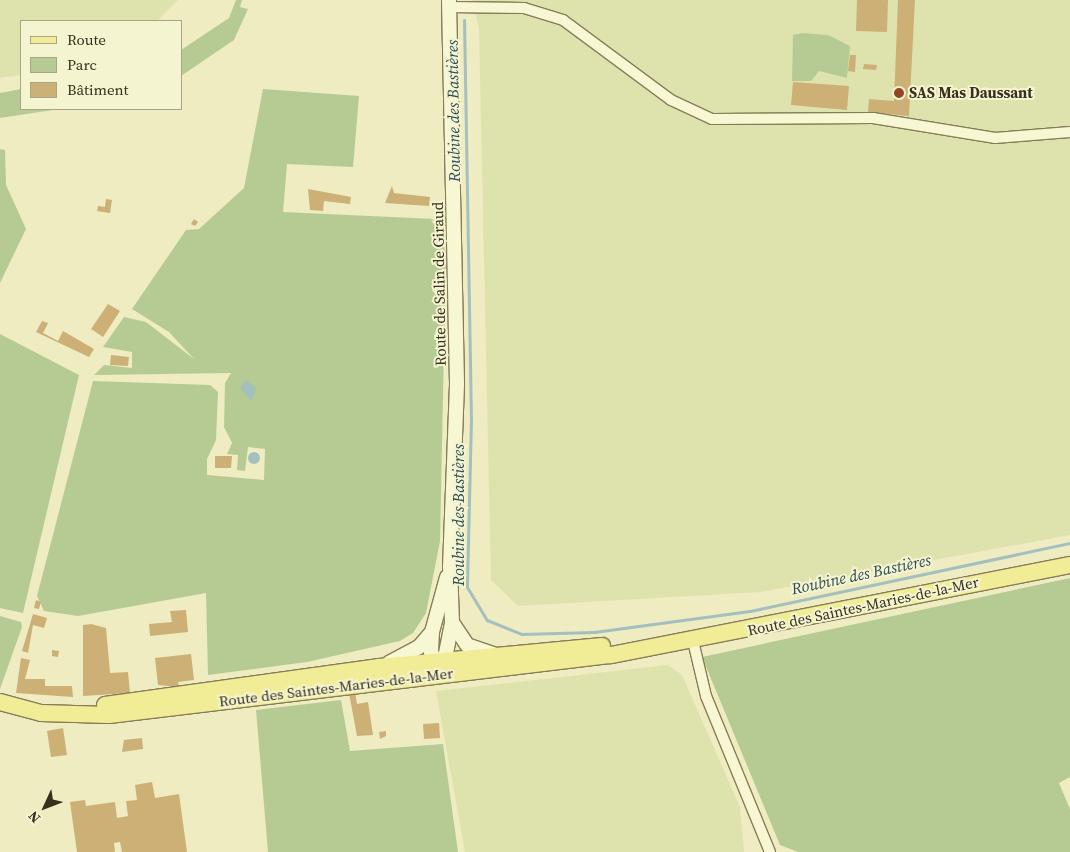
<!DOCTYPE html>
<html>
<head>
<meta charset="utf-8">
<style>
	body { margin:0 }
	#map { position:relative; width:1070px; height:852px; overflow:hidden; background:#eeecc0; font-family:"Source Serif 4",serif }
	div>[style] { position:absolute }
	.farmland>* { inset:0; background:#dee3ad }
	.green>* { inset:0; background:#b6cb94 }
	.water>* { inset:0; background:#a3c0bf }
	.round { border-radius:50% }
	.stream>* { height:3px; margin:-1.5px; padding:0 1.5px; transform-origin:1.5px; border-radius:1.5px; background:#a3c0bf }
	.building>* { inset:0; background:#ccb076 }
	.roads { filter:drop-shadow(1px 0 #867d58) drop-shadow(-1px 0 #867d58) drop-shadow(0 1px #867d58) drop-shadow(0 -1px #867d58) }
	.street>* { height:10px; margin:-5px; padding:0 5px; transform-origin:5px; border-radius:5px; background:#f8f7d3 }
	.secondary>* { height:14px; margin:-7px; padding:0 7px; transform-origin:7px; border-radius:7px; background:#f8f7d3 }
	.primary>* { height:16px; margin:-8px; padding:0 8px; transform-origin:8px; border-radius:8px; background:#f1ed97 }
	.dots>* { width:14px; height:14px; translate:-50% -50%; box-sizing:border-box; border:2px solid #f5f4d0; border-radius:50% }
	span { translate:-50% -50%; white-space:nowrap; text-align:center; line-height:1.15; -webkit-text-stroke:4px #f5f4d0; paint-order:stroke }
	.poi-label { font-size:15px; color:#36301d; font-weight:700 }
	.left { translate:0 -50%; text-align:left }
	.street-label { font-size:15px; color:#36301d }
	.water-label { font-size:16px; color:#2c4d56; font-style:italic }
	.legend { position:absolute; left:20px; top:20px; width:162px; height:90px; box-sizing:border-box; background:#f5f4d0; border:1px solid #a9a688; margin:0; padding:6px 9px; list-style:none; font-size:15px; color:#36301d }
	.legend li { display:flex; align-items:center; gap:10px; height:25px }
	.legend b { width:25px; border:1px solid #a9a688 }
	.north { position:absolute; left:20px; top:782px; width:50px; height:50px; -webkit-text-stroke:4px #f5f4d0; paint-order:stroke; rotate:227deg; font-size:14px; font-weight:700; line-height:20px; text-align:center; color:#36301d }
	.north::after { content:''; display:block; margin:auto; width:18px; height:22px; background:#36301d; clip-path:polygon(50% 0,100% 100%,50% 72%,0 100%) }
</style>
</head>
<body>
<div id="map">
	<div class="farmland">
		<i style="clip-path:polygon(0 0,178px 0,157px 21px,21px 21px,21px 75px,0 78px)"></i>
		<i style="clip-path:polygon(472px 0,1070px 0,1070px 535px,760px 592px,518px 606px,491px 580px,479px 28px)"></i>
		<i style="clip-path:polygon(668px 665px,682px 675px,740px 807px,744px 852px,465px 852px,436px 691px)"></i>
	</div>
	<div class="green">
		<i style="clip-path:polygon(236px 0,242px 0,240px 7px,248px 9px,234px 40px,181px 76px,181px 50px,229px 18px)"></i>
		<i style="clip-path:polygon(802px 33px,828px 35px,850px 46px,847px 78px,819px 71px,811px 81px,792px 81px,793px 35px)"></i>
		<i style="clip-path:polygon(21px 89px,21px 109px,59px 109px,0 118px,0 93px)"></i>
		<i style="clip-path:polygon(263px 89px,359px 96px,353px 167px,287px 164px,283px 212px,435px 219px,446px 253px,440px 541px,426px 613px,413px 633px,400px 641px,307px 662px,208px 675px,206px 593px,78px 616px,44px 611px,37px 596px,93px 381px,210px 385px,218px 392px,216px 440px,207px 459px,207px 475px,264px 480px,265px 449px,248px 447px,245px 471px,237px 470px,238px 455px,227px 454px,232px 443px,224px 427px,225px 383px,231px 373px,94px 375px,104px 365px,132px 368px,132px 352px,103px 347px,124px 317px,146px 322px,194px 359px,169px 332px,132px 309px,186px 230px,199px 229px,244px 188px)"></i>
		<i style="clip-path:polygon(0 149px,5px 150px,6px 185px,26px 229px,0 283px)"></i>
		<i style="clip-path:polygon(0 334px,79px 375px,23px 613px,0 608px)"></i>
		<i style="clip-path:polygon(1070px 578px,1070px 777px,1059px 783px,1070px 809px,1070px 852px,798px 852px,780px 845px,702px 657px)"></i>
		<i style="clip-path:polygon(0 616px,21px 622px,22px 627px,0 689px)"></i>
		<i style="clip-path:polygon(341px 700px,350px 751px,443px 744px,458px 852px,268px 852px,256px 710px)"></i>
	</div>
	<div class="water">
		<i style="clip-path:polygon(246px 380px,256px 388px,251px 401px,240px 388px)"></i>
		<i class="round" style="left:248px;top:452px;width:12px;height:12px"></i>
	</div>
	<div class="stream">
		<i style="left:464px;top:20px;width:399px;rotate:89deg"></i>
		<i style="left:471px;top:419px;width:168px;rotate:91.4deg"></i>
		<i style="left:467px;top:587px;width:39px;rotate:59deg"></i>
		<i style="left:487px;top:620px;width:37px;rotate:22deg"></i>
		<i style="left:521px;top:634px;width:73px;rotate:-1.6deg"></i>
		<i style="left:594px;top:632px;width:157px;rotate:-7.7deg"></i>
		<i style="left:750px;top:611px;width:327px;rotate:-12deg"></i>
	</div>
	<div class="building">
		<i style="clip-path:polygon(857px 0,888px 0,887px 32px,856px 31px)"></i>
		<i style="clip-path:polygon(898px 0,915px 0,909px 116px,868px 112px,869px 99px,894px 101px)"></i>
		<i style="clip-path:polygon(850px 55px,856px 55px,855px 72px,848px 71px)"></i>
		<i style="clip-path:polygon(864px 64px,877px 65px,876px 70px,863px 69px)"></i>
		<i style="clip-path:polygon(793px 82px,849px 86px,847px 110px,791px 105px)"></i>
		<i style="clip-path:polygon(392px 186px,394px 193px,430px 197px,429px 206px,385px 203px)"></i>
		<i style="clip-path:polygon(308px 189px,351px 197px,350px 204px,324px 201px,323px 211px,310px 210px)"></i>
		<i style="clip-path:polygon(106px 199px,112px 200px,110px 213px,97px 211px,98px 206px,105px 207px)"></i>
		<i style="clip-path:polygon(435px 202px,442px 202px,442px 217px,436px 216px)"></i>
		<i style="clip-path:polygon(194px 219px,198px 222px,195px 226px,191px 224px)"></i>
		<i style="clip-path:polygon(108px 304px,120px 311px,103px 337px,91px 329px)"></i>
		<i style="clip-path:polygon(42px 321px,48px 323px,43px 333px,58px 341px,63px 331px,94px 349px,89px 357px,36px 332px)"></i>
		<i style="clip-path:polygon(111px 355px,129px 357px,128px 366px,110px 365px)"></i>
		<i style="clip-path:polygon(215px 456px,232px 456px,231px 468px,215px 468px)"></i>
		<i style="clip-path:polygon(36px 600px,41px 602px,39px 609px,34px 608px)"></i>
		<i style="clip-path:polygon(186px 610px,188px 632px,150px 636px,149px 624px,172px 622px,170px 611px)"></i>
		<i style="clip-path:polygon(33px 614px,47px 618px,44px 628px,33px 625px,28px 653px,22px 651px)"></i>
		<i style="clip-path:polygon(91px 624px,106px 628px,110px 673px,128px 672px,130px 693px,83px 696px,83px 625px)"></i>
		<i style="clip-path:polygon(52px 650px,59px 651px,58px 657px,52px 656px)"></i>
		<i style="clip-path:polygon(191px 654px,194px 680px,178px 682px,179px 687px,158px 685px,155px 658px)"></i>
		<i style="clip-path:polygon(21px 658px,30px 660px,25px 679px,45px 679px,45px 686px,72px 686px,73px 697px,16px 693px)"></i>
		<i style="clip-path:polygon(355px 692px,357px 704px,368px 702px,373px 735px,357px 736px,349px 693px)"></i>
		<i style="clip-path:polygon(439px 723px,440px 738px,424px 739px,423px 724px)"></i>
		<i style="clip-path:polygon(63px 728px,67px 755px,51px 757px,47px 731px)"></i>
		<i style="clip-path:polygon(386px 731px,386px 736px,380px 739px,379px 732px)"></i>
		<i style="clip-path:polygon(142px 738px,143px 749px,122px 752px,124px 740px)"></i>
		<i style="clip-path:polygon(152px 782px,155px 798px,179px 794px,187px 852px,122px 852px,120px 842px,114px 843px,115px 852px,77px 852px,70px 802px,85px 800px,86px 806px,115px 802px,117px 818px,128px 816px,126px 801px,137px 800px,135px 785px)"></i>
	</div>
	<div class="roads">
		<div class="street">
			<i style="left:449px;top:7px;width:75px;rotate:0.8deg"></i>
			<i style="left:524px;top:8px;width:41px;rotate:17.1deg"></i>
			<i style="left:563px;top:20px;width:134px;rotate:36.5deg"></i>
			<i style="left:671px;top:100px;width:45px;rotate:24.9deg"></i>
			<i style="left:712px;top:119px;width:161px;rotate:-0.4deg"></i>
			<i style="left:873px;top:118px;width:124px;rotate:9.3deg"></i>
			<i style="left:995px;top:138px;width:75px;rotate:-4.6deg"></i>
			<i style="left:693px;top:641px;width:57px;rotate:76.7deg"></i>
			<i style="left:706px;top:696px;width:169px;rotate:67.7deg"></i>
		</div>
		<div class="secondary">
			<i style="left:453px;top:624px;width:25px;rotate:56deg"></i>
			<i style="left:467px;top:645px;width:28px;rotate:19deg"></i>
			<i style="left:432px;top:632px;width:20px;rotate:93deg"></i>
			<i style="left:431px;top:652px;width:21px;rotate:67deg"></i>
			<i style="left:389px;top:663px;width:34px;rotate:-28deg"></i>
			<i style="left:419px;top:647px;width:20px;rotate:-49deg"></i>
			<i style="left:432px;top:632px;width:57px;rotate:-74.7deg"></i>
			<i style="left:443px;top:668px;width:46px;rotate:-78.7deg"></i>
			<i style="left:452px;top:623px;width:56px;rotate:-92deg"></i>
			<i style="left:450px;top:567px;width:184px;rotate:-87.8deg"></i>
			<i style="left:457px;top:383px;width:383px;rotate:-91.2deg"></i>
		</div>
		<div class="primary">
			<i style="left:0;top:702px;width:42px;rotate:15deg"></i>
			<i style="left:41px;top:713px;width:68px;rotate:1.7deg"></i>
			<i style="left:109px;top:715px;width:506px;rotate:-6.82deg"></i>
			<i style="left:611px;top:655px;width:468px;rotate:-11.1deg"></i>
			<i style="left:105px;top:705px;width:277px;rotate:-7.9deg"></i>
			<i style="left:379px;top:667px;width:224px;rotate:-5.4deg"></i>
		</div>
	</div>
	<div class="dots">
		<i style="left:899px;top:93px;background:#954428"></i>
	</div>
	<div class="poi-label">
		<span class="left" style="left:909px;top:93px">SAS Mas Daussant</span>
	</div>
	<div class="street-label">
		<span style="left:439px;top:284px;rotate:-91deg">Route de Salin de Giraud</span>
		<span style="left:863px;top:606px;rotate:-12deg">Route des Saintes-Maries-de-la-Mer</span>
		<span style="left:336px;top:687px;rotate:-7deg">Route des Saintes-Maries-de-la-Mer</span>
	</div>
	<div class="water-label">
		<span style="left:453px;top:111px;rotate:-91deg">Roubine des Bastières</span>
		<span style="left:458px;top:515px;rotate:-90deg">Roubine des Bastières</span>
		<span style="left:861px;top:574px;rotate:-12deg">Roubine des Bastières</span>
	</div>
	<ul class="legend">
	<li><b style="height:6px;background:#f1ed97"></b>Route</li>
	<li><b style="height:14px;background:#b6cb94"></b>Parc</li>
	<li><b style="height:14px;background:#ccb076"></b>Bâtiment</li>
	</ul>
	<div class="north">N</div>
</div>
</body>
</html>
